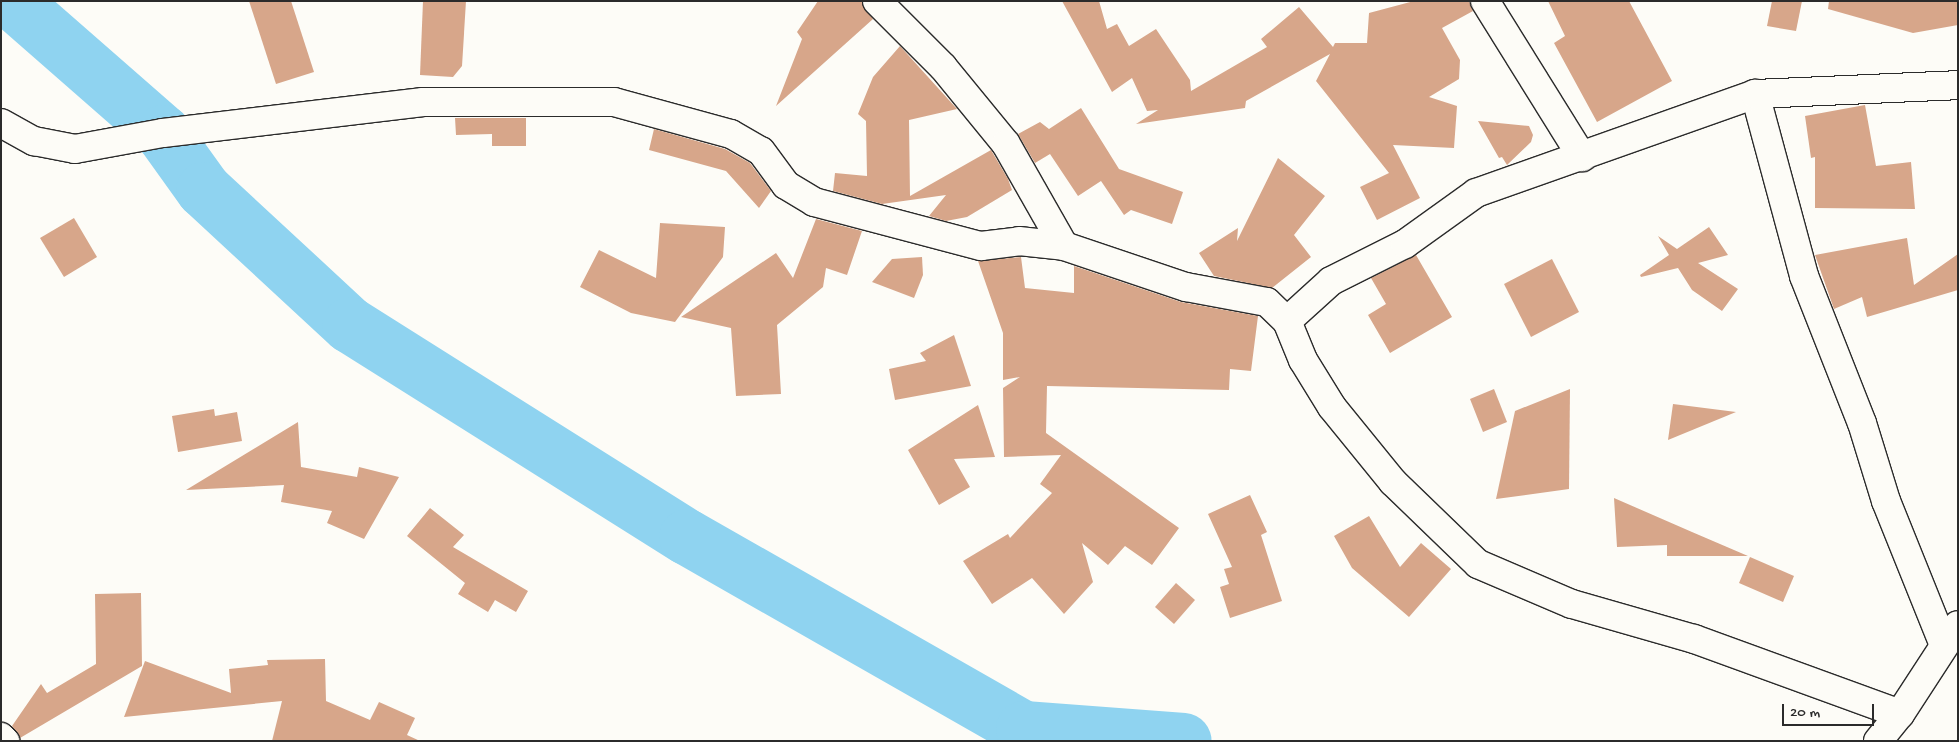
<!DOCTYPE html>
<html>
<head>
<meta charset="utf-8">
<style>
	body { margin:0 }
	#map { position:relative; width:1959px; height:742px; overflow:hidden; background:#fdfcf7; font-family:"Gochi Hand",sans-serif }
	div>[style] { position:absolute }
	.river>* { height:56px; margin:-28px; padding:0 28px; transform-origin:28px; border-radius:28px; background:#8fd3f0 }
	.building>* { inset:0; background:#d7a68a }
	.roads { filter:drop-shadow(1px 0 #2b2b2b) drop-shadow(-1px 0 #2b2b2b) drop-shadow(0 1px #2b2b2b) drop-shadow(0 -1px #2b2b2b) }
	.street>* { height:28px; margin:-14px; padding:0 14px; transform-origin:14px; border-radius:14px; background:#fdfcf7 }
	span { translate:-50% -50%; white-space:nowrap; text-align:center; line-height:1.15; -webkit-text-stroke:4px #fdfcf7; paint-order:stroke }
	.frame { position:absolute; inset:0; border:2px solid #2b2b2b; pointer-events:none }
	.scale { position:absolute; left:1782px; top:704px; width:92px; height:22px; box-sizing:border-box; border:2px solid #2b2b2b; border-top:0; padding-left:6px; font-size:15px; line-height:18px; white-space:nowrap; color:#2b2b2b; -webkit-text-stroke:4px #fdfcf7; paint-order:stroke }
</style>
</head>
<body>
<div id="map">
	<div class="river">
		<i style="left:12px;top:1px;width:201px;rotate:41.2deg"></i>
		<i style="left:163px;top:133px;width:70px;rotate:54.3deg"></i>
		<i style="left:204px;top:190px;width:199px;rotate:42.8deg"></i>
		<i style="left:350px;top:325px;width:398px;rotate:32.2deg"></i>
		<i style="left:687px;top:537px;width:388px;rotate:29.7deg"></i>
		<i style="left:1024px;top:729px;width:160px;rotate:4.3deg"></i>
	</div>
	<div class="building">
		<i style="clip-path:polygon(249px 1px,291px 1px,314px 72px,276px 84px)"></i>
		<i style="clip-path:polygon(423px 1px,466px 1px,462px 66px,453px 77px,420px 75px)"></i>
		<i style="clip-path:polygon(818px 1px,862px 1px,873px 19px,776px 106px,802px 39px,797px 32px)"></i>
		<i style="clip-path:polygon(1062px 1px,1099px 1px,1107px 29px,1117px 24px,1129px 46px,1156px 29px,1190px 80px,1191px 91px,1267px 47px,1261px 39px,1299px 7px,1333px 47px,1335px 43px,1367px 43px,1369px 13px,1414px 1px,1469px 1px,1473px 11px,1442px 28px,1460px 60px,1459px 79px,1429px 97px,1457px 106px,1454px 148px,1393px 145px,1420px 198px,1377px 220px,1360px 187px,1389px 173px,1316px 81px,1330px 54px,1246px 101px,1245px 108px,1136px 124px,1158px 110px,1147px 111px,1132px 78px,1112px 92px)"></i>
		<i style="clip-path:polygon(1548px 1px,1629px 1px,1672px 81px,1597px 122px,1554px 43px,1565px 36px)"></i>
		<i style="clip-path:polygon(1772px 1px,1802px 1px,1796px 31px,1767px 26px)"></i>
		<i style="clip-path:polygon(1829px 1px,1958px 1px,1958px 25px,1913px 33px,1828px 9px)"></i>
		<i style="clip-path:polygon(900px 46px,957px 109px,909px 120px,910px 196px,991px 150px,1008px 179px,1012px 190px,967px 217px,946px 221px,929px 216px,946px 195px,882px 204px,833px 191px,835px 173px,867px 176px,866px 121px,858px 114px,873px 77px)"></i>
		<i style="clip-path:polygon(1865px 105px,1876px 166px,1911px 162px,1915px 209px,1815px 208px,1815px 157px,1811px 158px,1805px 116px)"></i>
		<i style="clip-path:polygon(1081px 108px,1119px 169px,1183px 192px,1172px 224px,1131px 210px,1124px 215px,1101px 181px,1078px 196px,1050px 154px,1035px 163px,1018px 134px,1040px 122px,1049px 129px)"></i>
		<i style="clip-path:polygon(455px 118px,526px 118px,526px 146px,492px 146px,492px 134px,456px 135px)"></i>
		<i style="clip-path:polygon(1478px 121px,1529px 126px,1533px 135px,1531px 142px,1507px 165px,1502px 157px,1499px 158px)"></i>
		<i style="clip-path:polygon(654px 129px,725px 149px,750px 163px,771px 191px,759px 208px,726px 171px,649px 150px)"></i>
		<i style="clip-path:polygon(1278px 158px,1325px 196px,1294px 235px,1311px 257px,1272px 288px,1214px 276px,1199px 253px,1238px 228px,1237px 241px)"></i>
		<i style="clip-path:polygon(74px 218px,97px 257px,64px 277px,40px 238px)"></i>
		<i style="clip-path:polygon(816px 219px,862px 231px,847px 275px,826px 268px,823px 287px,777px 325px,781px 394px,736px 396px,731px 328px,681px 317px,776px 253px,793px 278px)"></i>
		<i style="clip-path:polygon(660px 223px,725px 227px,723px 257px,675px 322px,631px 313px,580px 287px,599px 250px,656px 278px)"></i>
		<i style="clip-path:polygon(1709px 227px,1728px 255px,1698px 263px,1738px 289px,1722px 311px,1692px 290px,1678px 268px,1641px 277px,1640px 275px,1669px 255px,1658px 236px,1677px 249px)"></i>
		<i style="clip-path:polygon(1907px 238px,1914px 285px,1958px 254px,1958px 290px,1867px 317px,1862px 297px,1834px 309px,1815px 255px)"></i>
		<i style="clip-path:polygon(1416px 255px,1452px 317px,1390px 353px,1368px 315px,1386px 304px,1371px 278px)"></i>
		<i style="clip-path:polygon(922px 257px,923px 275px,914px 298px,872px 282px,892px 259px)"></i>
		<i style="clip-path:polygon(1021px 257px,1025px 288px,1074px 293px,1074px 266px,1181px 302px,1258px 316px,1251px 371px,1230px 369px,1229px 390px,1047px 386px,1046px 433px,1179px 528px,1152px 565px,1125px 546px,1108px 565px,1082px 543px,1093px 582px,1064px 614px,1032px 578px,992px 604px,963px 561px,1008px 534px,1010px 538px,1052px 493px,1040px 484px,1061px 455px,1004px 457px,1003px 388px,1020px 377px,1003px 380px,1003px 333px,978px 261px)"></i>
		<i style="clip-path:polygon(1552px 259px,1579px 312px,1531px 337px,1504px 284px)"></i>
		<i style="clip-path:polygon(954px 335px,971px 386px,895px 400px,889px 369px,926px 361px,920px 353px)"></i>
		<i style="clip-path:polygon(1494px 389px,1507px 422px,1483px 432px,1470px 399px)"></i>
		<i style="clip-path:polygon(1570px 389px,1569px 489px,1496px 499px,1515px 411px)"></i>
		<i style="clip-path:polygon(1673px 404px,1736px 412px,1668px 440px)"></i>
		<i style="clip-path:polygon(978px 405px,995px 457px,954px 459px,970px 487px,939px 505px,908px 450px)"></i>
		<i style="clip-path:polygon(214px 409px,215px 416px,237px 412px,242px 441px,178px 452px,172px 416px)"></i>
		<i style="clip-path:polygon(298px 422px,301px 467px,357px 477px,359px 467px,399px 477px,364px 539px,327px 523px,332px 511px,281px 502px,284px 485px,186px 490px)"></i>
		<i style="clip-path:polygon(1250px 495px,1267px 532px,1261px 535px,1282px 601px,1230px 618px,1220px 587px,1229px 584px,1224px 569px,1232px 567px,1208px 514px)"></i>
		<i style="clip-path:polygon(1614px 498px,1692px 532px,1748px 556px,1667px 556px,1667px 545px,1617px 547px)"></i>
		<i style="clip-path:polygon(430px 508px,464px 535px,453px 547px,528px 591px,516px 612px,495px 600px,488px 612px,458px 594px,465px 583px,407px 536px)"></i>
		<i style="clip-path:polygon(1369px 516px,1400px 567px,1421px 543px,1451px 569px,1409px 617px,1352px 568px,1334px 536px)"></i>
		<i style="clip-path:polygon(1750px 557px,1794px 576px,1783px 602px,1739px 583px)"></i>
		<i style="clip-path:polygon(1176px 583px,1195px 600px,1174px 624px,1155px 607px)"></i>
		<i style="clip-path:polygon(141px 593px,142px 666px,20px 738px,12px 726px,41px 684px,47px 693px,96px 664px,95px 594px)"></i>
		<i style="clip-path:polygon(325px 659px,326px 701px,370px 720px,379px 702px,415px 718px,407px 735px,420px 741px,272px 741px,282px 701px,124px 717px,145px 661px,231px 693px,229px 669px,268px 665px,267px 660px)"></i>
	</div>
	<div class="roads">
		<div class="street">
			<i style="left:877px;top:1px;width:93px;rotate:45deg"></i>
			<i style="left:943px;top:67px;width:99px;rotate:50.7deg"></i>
			<i style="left:1006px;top:144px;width:117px;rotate:60.4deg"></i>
			<i style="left:1064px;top:246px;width:129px;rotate:18.6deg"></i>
			<i style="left:1186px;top:287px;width:82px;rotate:10.5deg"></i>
			<i style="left:1267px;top:302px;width:28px;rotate:44deg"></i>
			<i style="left:1287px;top:321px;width:42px;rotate:67.7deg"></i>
			<i style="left:1303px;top:360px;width:55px;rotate:58.3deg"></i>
			<i style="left:1332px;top:407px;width:97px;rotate:50.9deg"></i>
			<i style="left:1393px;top:482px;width:118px;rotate:44deg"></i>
			<i style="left:1478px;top:564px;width:102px;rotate:23.1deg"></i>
			<i style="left:1572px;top:604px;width:127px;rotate:16deg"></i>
			<i style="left:1694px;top:639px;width:219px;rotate:20deg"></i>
			<i style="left:1485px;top:1px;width:184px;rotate:58.1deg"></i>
			<i style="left:1755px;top:94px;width:188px;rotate:74.9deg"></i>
			<i style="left:1804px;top:276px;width:158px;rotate:68.5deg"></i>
			<i style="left:1862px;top:423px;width:82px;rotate:72.9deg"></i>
			<i style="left:1886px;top:501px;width:155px;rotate:68.1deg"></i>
			<i style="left:1px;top:123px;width:38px;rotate:29deg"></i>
			<i style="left:34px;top:141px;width:42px;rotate:11deg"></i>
			<i style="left:75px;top:149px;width:89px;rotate:-10.3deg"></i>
			<i style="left:163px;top:133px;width:262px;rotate:-6.8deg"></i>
			<i style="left:423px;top:102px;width:191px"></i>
			<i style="left:614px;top:102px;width:121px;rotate:15.3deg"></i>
			<i style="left:731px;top:134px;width:34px;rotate:30deg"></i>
			<i style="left:761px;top:151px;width:42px;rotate:53.7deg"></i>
			<i style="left:786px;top:185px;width:33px;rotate:31deg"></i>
			<i style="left:814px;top:202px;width:173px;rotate:14.8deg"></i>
			<i style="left:981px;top:246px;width:38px;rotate:-7deg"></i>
			<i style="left:1019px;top:241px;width:45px;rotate:6.3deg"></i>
			<i style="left:1287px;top:321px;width:59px;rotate:-42.3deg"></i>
			<i style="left:1331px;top:281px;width:83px;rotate:-26.6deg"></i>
			<i style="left:1405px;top:244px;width:87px;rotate:-35.7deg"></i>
			<i style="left:1476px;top:193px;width:296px;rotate:-19.5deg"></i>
			<i style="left:1755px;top:94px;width:203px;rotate:-2.5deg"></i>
			<i style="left:1px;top:737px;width:6px;rotate:45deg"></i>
			<i style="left:1878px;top:741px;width:35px;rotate:-51deg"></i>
			<i style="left:1900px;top:714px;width:106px;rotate:-56.9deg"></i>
		</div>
	</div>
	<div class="frame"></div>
	<div class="scale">20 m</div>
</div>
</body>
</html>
